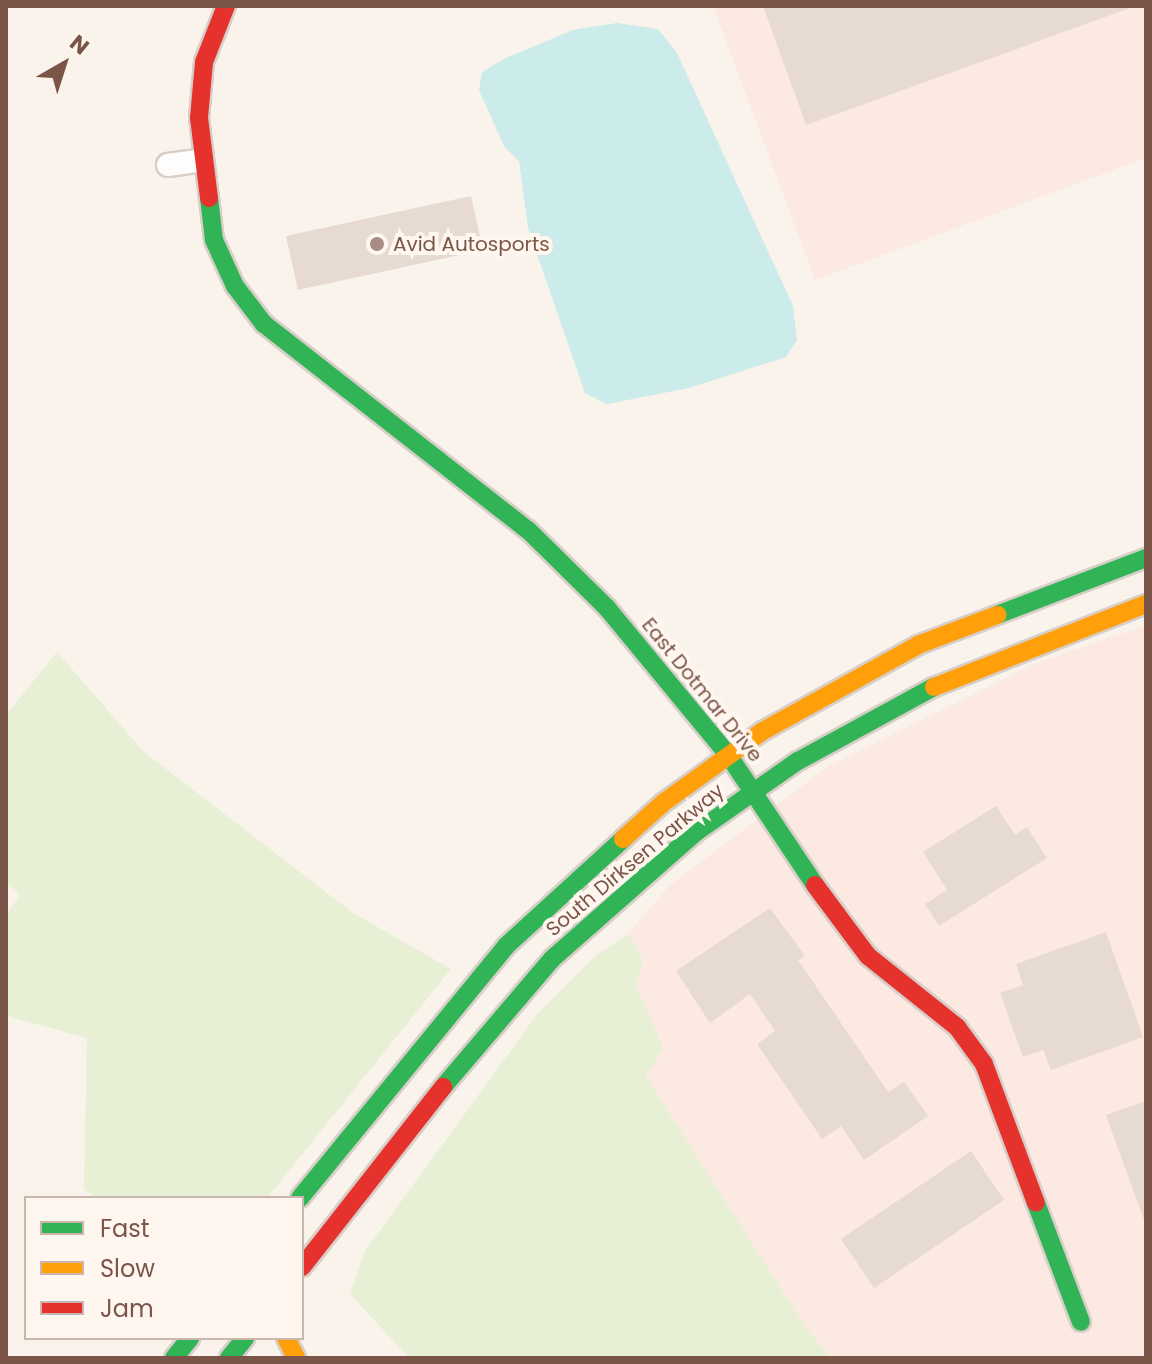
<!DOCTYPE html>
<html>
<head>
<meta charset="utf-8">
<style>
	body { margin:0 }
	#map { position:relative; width:1152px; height:1364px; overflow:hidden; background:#f9f3ec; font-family:Poppins,sans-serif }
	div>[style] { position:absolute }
	.commercial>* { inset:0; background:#fce9e2 }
	.green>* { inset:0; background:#e7f0d5 }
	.water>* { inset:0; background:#ccebeb }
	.building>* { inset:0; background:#e6dad3 }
	.roads { filter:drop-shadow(2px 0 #d8cec8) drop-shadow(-2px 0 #d8cec8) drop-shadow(0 2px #d8cec8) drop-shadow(0 -2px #d8cec8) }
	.street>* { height:22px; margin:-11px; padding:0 11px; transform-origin:11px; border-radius:11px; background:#fefdfc }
	.fast>* { height:18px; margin:-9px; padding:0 9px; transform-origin:9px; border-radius:9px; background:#30b455 }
	.slow>* { height:18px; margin:-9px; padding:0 9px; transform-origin:9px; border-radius:9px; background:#ff9f0a }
	.jam>* { height:18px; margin:-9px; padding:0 9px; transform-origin:9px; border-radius:9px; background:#e5322d }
	.dots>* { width:22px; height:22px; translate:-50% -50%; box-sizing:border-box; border:4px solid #fff7ef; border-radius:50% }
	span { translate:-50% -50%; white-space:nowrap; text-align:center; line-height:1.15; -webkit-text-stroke:8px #fff7ef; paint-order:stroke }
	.poi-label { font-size:20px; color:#7b5548 }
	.left { translate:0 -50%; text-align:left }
	.street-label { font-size:20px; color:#7b5548 }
	.frame { position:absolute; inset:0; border:8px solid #7b5548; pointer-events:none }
	.legend { position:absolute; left:24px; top:1196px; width:280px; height:144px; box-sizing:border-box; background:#fff7ef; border:2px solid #cab6ac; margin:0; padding:10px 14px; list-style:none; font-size:24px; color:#7b5548 }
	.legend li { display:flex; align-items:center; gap:16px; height:40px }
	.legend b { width:40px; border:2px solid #cab6ac }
	.north { position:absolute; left:24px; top:24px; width:80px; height:80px; -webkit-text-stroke:6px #fff7ef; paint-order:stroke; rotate:39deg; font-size:22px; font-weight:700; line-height:32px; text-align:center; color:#7b5548 }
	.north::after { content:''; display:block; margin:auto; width:28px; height:36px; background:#7b5548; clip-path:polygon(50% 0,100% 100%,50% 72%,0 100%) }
</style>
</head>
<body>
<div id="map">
	<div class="commercial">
		<i style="clip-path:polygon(713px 6px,1146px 6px,1146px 158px,815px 280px)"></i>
		<i style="clip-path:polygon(1146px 625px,1146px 1358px,831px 1358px,806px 1328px,645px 1075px,664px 1048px,636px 985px,643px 959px,628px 934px,669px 886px,829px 766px,1034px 664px)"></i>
	</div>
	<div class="green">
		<i style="clip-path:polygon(57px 652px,144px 752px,353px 913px,451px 969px,267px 1198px,95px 1198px,84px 1189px,87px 1038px,10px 1017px,6px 1011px,6px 915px,20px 895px,6px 881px,6px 715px)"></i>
		<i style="clip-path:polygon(628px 934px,643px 959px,636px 985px,664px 1049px,645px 1075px,806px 1328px,831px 1358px,409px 1358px,350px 1294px,365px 1251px,538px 1013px,594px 957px)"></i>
	</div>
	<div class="water">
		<i style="clip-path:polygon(617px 23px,658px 29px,677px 53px,793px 306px,797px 340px,786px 357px,689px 388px,607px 404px,585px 393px,528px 228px,519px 161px,504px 146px,479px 90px,482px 72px,506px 58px,573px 30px)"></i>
	</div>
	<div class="building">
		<i style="clip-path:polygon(763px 6px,1130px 6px,1130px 8px,806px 125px)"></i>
		<i style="clip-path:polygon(471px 196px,483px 250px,298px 290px,286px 236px)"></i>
		<i style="clip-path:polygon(996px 806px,1015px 835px,1027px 827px,1047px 858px,939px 926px,925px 904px,947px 890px,923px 852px)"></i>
		<i style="clip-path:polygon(770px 908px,805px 956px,798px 960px,888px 1092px,904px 1082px,928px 1116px,864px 1160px,841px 1126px,822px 1139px,757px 1044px,775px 1031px,750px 994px,710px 1023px,676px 971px)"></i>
		<i style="clip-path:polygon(1106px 932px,1143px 1037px,1051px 1070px,1043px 1050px,1023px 1057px,1000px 993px,1023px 985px,1016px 964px)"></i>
		<i style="clip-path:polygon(1146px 1101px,1146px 1220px,1144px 1220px,1106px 1115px)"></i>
		<i style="clip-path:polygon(971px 1151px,1004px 1200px,874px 1288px,841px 1239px)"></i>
	</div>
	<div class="roads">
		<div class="street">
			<i style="left:168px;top:165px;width:34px;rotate:-8deg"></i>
		</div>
		<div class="fast">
			<i style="left:209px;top:198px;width:42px;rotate:83.2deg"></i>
			<i style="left:214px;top:240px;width:51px;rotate:65.5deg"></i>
			<i style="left:235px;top:286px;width:48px;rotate:52.7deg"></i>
			<i style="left:264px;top:324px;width:335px;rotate:38deg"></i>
			<i style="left:528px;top:530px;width:111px;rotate:44.6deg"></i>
			<i style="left:607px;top:608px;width:192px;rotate:50.5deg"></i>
			<i style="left:729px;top:756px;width:155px;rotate:56.3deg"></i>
			<i style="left:997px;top:615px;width:160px;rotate:-20.9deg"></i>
			<i style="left:443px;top:1087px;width:168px;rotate:-49.6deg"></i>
			<i style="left:552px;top:959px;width:191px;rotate:-41.4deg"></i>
			<i style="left:695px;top:833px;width:126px;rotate:-35deg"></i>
			<i style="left:798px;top:761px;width:155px;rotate:-28.6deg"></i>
			<i style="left:300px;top:1198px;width:325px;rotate:-50.7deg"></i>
			<i style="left:506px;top:946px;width:159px;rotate:-42.4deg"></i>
			<i style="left:1036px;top:1203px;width:127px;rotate:69.3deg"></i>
			<i style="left:174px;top:1358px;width:26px;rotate:-51deg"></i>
			<i style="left:229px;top:1358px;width:26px;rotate:-51deg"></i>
		</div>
		<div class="slow">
			<i style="left:934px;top:687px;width:228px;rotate:-21.4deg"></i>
			<i style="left:623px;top:839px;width:54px;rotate:-42deg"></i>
			<i style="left:663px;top:803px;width:123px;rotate:-35.8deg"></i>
			<i style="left:763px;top:731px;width:177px;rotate:-29deg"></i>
			<i style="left:918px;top:645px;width:85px;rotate:-20.8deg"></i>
			<i style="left:286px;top:1338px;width:22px;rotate:63deg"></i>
		</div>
		<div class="jam">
			<i style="left:209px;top:198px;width:81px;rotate:-97.1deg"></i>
			<i style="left:199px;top:118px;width:56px;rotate:-84.9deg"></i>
			<i style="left:204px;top:62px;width:60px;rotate:-68.6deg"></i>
			<i style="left:815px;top:885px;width:89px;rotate:53.3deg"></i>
			<i style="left:868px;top:956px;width:114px;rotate:38.6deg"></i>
			<i style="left:957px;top:1027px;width:46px;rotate:53.9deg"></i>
			<i style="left:984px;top:1064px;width:148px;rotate:69.5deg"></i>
			<i style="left:302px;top:1267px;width:229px;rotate:-51.9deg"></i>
		</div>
	</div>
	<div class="dots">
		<i style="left:377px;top:244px;background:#a78c81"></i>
	</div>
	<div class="poi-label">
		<span class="left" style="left:393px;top:244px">Avid Autosports</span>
	</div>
	<div class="street-label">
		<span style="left:702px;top:690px;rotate:51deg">East Dotmar Drive</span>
		<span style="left:635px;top:860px;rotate:-40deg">South Dirksen Parkway</span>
	</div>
	<div class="frame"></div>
	<ul class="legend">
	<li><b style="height:10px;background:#30b455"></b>Fast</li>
	<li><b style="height:10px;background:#ff9f0a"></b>Slow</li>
	<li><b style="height:10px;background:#e5322d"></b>Jam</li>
	</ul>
	<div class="north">N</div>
</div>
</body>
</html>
